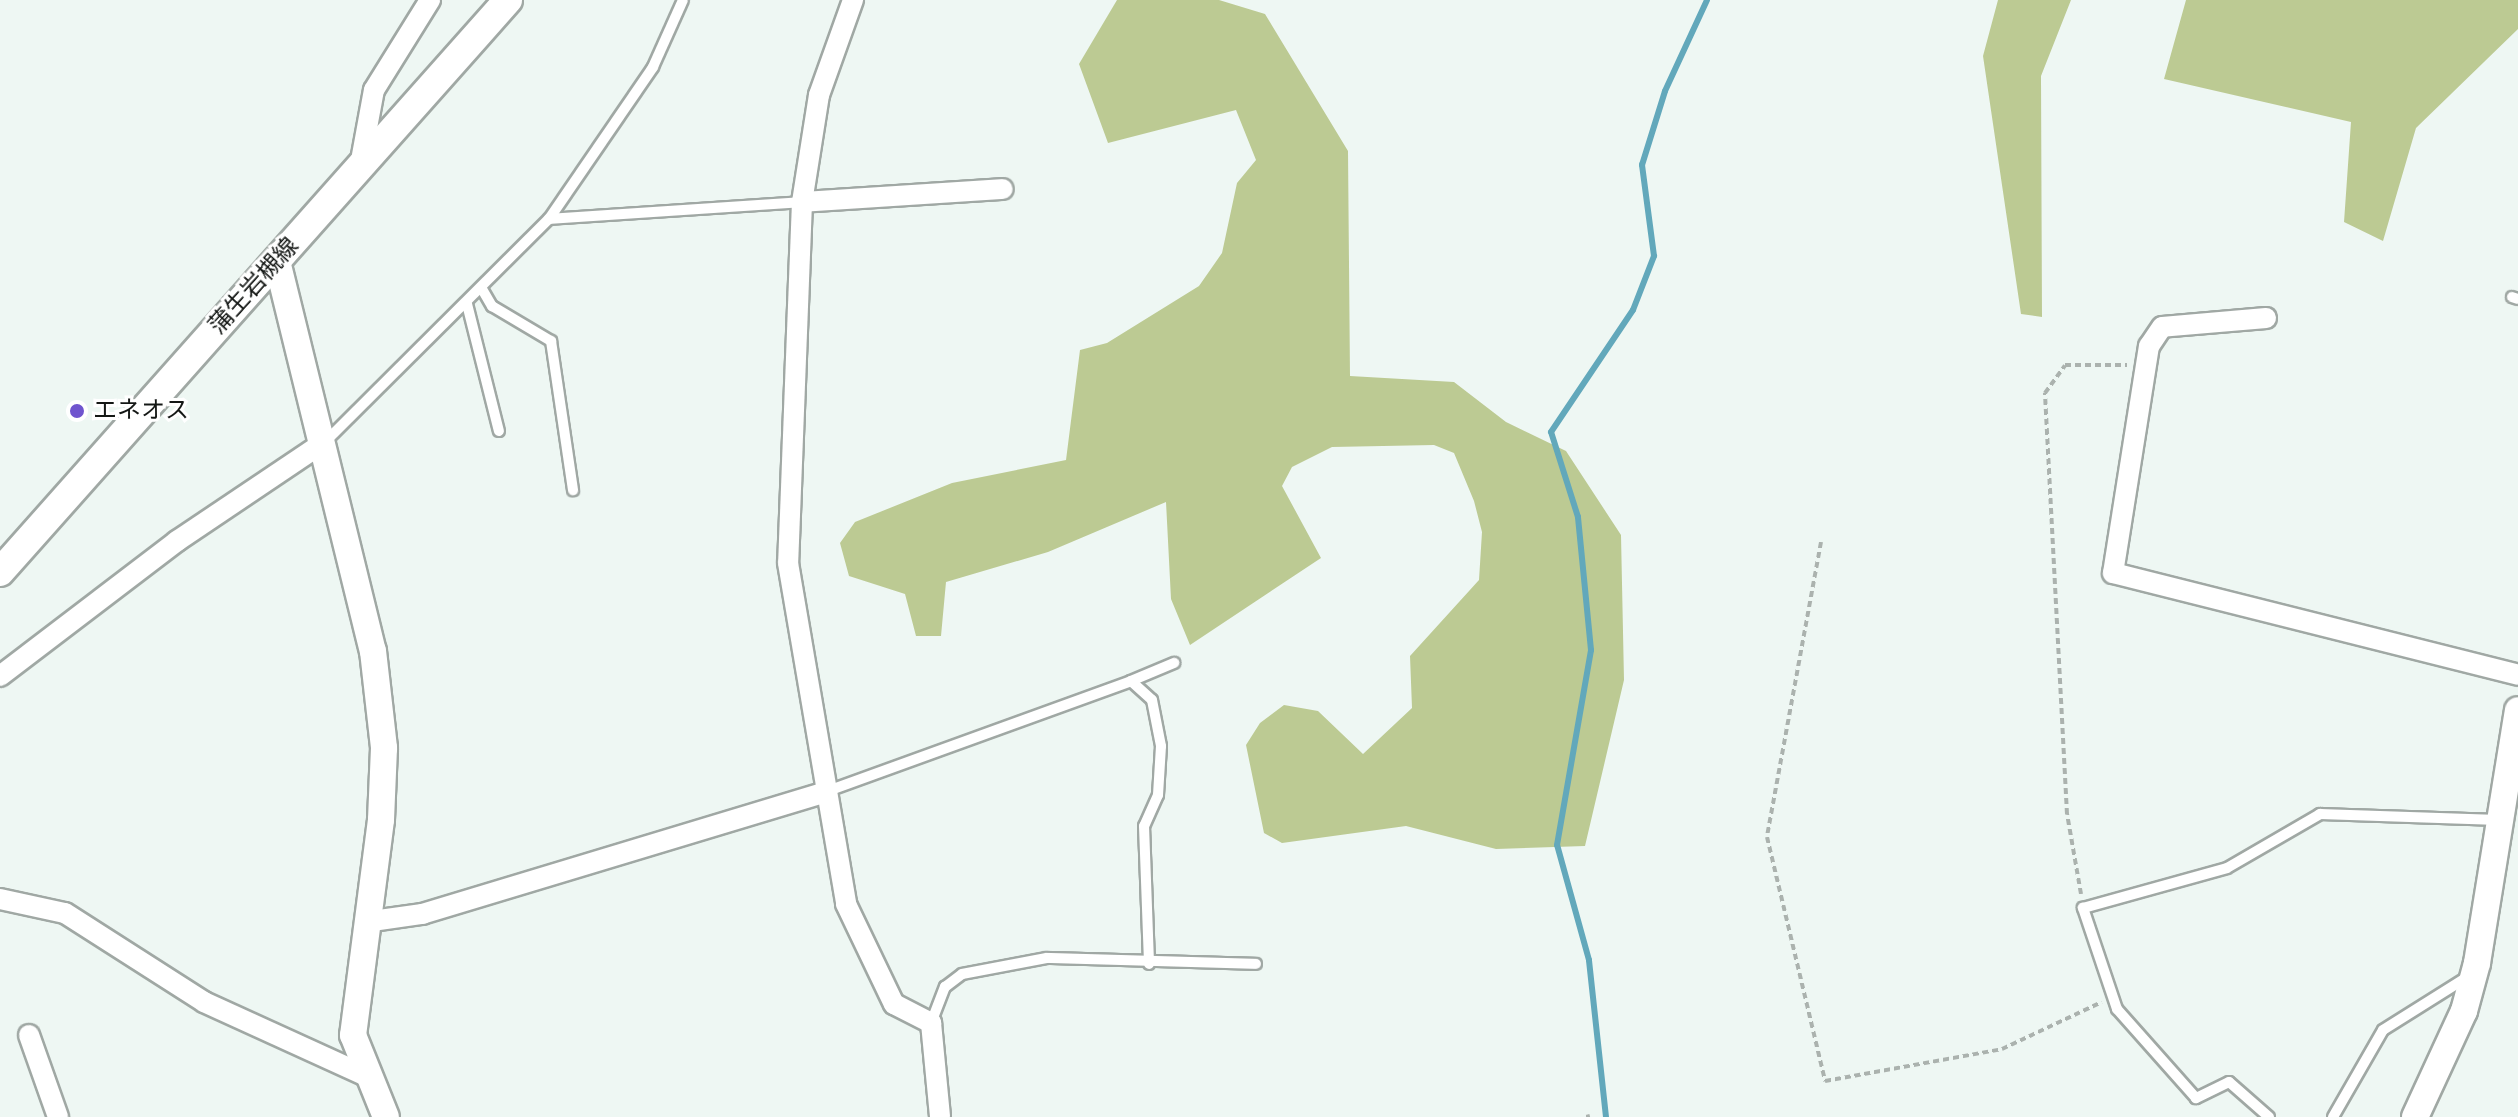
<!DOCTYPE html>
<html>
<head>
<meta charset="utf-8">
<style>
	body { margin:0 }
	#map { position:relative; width:2518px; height:1117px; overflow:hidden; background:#eef7f3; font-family:Signika,"Noto Sans JP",sans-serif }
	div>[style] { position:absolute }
	.forest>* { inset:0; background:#bcca93 }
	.stream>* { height:6px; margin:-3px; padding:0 3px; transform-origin:3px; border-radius:3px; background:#62a8bb }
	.path>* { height:4px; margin-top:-2px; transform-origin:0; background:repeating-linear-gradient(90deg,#abb2ae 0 6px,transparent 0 10px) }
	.roads { filter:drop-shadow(2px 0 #a0a8a4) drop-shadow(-2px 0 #a0a8a4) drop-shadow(0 2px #a0a8a4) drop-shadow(0 -2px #a0a8a4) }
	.service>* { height:10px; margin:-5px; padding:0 5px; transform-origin:5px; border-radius:5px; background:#fff }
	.minor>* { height:20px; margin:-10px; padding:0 10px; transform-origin:10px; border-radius:10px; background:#fff }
	.tertiary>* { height:26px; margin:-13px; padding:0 13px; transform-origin:13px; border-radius:13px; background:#fff }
	.secondary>* { height:28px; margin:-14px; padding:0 14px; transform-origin:14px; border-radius:14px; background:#fff }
	.dots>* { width:22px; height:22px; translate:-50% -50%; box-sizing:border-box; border:4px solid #fff; border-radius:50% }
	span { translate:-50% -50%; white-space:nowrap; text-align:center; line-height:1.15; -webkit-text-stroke:6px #fff; paint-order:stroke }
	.street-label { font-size:24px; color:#141715 }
	.poi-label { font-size:24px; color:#141715 }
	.left { translate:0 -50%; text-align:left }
</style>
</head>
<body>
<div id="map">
	<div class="forest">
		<i style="clip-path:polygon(1117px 0,1219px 0,1265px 14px,1348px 151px,1350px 376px,1454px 382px,1506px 422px,1566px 451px,1621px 535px,1624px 680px,1585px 846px,1496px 849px,1406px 826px,1282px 843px,1264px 833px,1246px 745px,1260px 723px,1284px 705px,1318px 711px,1363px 754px,1412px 708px,1410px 656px,1479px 580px,1482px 532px,1474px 501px,1454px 453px,1434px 445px,1332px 447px,1292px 467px,1282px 486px,1321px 558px,1190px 645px,1171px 599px,1166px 502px,1048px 552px,946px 582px,941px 636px,916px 636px,905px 594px,849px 576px,840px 543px,855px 522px,952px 483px,1066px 460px,1080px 350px,1107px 343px,1199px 286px,1222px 253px,1237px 183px,1256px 160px,1236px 110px,1108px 143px,1079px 64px)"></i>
		<i style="clip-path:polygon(1998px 0,2071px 0,2041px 76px,2042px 317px,2021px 314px,1983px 56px)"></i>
		<i style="clip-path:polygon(2186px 0,2518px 0,2518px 29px,2416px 128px,2383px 241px,2344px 222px,2351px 122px,2164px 79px)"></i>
	</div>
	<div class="stream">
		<i style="left:1606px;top:1117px;width:158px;rotate:-96.2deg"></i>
		<i style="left:1589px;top:960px;width:119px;rotate:-105.5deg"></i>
		<i style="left:1557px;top:845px;width:198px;rotate:-80.1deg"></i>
		<i style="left:1591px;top:650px;width:134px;rotate:-95.6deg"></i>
		<i style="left:1578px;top:517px;width:89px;rotate:-107.6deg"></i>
		<i style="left:1551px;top:432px;width:147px;rotate:-56.1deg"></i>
		<i style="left:1633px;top:310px;width:58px;rotate:-68.7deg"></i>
		<i style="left:1654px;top:256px;width:92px;rotate:-97.5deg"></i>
		<i style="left:1642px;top:165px;width:77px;rotate:-72.7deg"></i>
		<i style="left:1665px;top:91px;width:100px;rotate:-65.2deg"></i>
	</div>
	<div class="path">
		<i style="left:1821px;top:542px;width:300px;rotate:100.4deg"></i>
		<i style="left:1767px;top:837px;width:251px;rotate:76.6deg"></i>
		<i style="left:1825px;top:1081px;width:180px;rotate:-10.2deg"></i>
		<i style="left:2002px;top:1049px;width:110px;rotate:-25.2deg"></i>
		<i style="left:2081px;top:894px;width:81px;rotate:-99.9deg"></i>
		<i style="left:2067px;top:814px;width:422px;rotate:-93deg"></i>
		<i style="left:2045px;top:393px;width:34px;rotate:-54deg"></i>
		<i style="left:2065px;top:365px;width:62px"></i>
		<i style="left:1586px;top:1117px;width:4px;rotate:-14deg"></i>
	</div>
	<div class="roads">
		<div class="service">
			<i style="left:549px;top:219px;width:254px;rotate:-3.8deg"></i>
			<i style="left:482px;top:289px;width:20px;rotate:60deg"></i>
			<i style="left:492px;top:306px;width:69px;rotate:30.7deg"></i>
			<i style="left:551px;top:341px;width:151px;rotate:81.6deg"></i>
			<i style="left:2512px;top:297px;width:6px;rotate:18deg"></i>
			<i style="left:467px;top:304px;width:131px;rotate:75.9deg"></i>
			<i style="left:325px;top:442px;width:316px;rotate:-44.9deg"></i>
			<i style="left:549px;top:219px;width:184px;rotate:-55.6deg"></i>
			<i style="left:653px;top:67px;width:73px;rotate:-65.9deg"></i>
			<i style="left:1131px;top:681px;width:47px;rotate:-22.7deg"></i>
			<i style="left:825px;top:792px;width:326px;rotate:-19.9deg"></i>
			<i style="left:1131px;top:681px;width:28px;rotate:42deg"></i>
			<i style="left:1152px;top:700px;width:47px;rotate:78.9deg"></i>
			<i style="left:1161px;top:746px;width:49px;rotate:93.5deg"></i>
			<i style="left:1158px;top:795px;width:34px;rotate:114deg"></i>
			<i style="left:1144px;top:826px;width:138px;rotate:87.9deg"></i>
			<i style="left:931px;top:1023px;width:39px;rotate:-69deg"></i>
			<i style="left:945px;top:987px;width:21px;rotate:-37deg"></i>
			<i style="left:962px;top:974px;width:86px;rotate:-10.7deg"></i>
			<i style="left:1047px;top:958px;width:209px;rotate:1.6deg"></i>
			<i style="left:2269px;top:1117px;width:53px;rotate:-138.8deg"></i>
			<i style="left:2229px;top:1082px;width:37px;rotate:154deg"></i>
			<i style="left:2196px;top:1098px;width:119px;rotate:-131.6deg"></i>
			<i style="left:2117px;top:1009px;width:107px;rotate:-108.6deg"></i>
			<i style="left:2083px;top:908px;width:149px;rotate:-15.5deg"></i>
			<i style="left:2227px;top:868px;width:108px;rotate:-30.1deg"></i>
			<i style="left:2320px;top:814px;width:179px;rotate:1.9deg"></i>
			<i style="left:2333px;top:1117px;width:100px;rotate:-60.1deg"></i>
			<i style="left:2383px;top:1030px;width:102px;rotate:-32.1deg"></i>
		</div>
		<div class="minor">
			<i style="left:853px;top:0;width:101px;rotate:109.7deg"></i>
			<i style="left:819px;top:95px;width:108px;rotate:99deg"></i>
			<i style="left:802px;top:202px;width:361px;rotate:92.2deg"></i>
			<i style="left:788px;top:563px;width:346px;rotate:80.3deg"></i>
			<i style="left:846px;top:904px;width:111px;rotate:64.4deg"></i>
			<i style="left:894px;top:1004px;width:42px;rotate:27.2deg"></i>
			<i style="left:931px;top:1023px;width:94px;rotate:84.5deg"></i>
			<i style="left:360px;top:166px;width:77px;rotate:-79.6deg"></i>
			<i style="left:374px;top:90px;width:106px;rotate:-58.1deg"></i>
			<i style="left:802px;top:202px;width:201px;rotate:-3.7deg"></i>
			<i style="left:2266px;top:318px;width:104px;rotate:175.1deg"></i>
			<i style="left:2162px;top:327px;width:23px;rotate:124deg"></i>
			<i style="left:2149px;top:346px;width:230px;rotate:99deg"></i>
			<i style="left:2113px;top:573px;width:418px;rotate:14.1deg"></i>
			<i style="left:0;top:676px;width:223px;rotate:-37.3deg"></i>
			<i style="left:177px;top:541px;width:176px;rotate:-33.9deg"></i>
			<i style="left:0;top:899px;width:66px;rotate:12.2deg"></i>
			<i style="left:65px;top:913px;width:165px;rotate:32.6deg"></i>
			<i style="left:204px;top:1002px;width:176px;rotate:24.5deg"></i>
			<i style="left:365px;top:922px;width:58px;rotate:-8deg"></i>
			<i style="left:422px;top:914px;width:420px;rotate:-16.8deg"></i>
			<i style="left:29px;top:1035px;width:87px;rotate:70.5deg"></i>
		</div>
		<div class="tertiary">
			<i style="left:277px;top:261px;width:402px;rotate:76.2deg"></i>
			<i style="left:373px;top:651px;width:98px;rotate:83.5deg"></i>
			<i style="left:384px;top:748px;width:72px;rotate:92.4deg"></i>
			<i style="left:381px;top:820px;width:217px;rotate:97.4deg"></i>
			<i style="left:353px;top:1035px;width:88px;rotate:68.1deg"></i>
			<i style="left:2415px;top:1117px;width:117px;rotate:-65.2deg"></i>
			<i style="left:2464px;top:1011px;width:50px;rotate:-74.8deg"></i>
			<i style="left:2477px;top:963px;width:256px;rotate:-80.8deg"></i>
		</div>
		<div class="secondary">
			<i style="left:0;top:572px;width:765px;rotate:-48.39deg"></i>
		</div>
	</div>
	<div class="dots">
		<i style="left:77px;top:411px;background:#6f54ce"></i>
	</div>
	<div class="street-label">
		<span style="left:254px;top:286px;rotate:-48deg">蒲生岩槻線</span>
	</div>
	<div class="poi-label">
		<span class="left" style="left:93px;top:411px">エネオス</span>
	</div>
</div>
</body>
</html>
